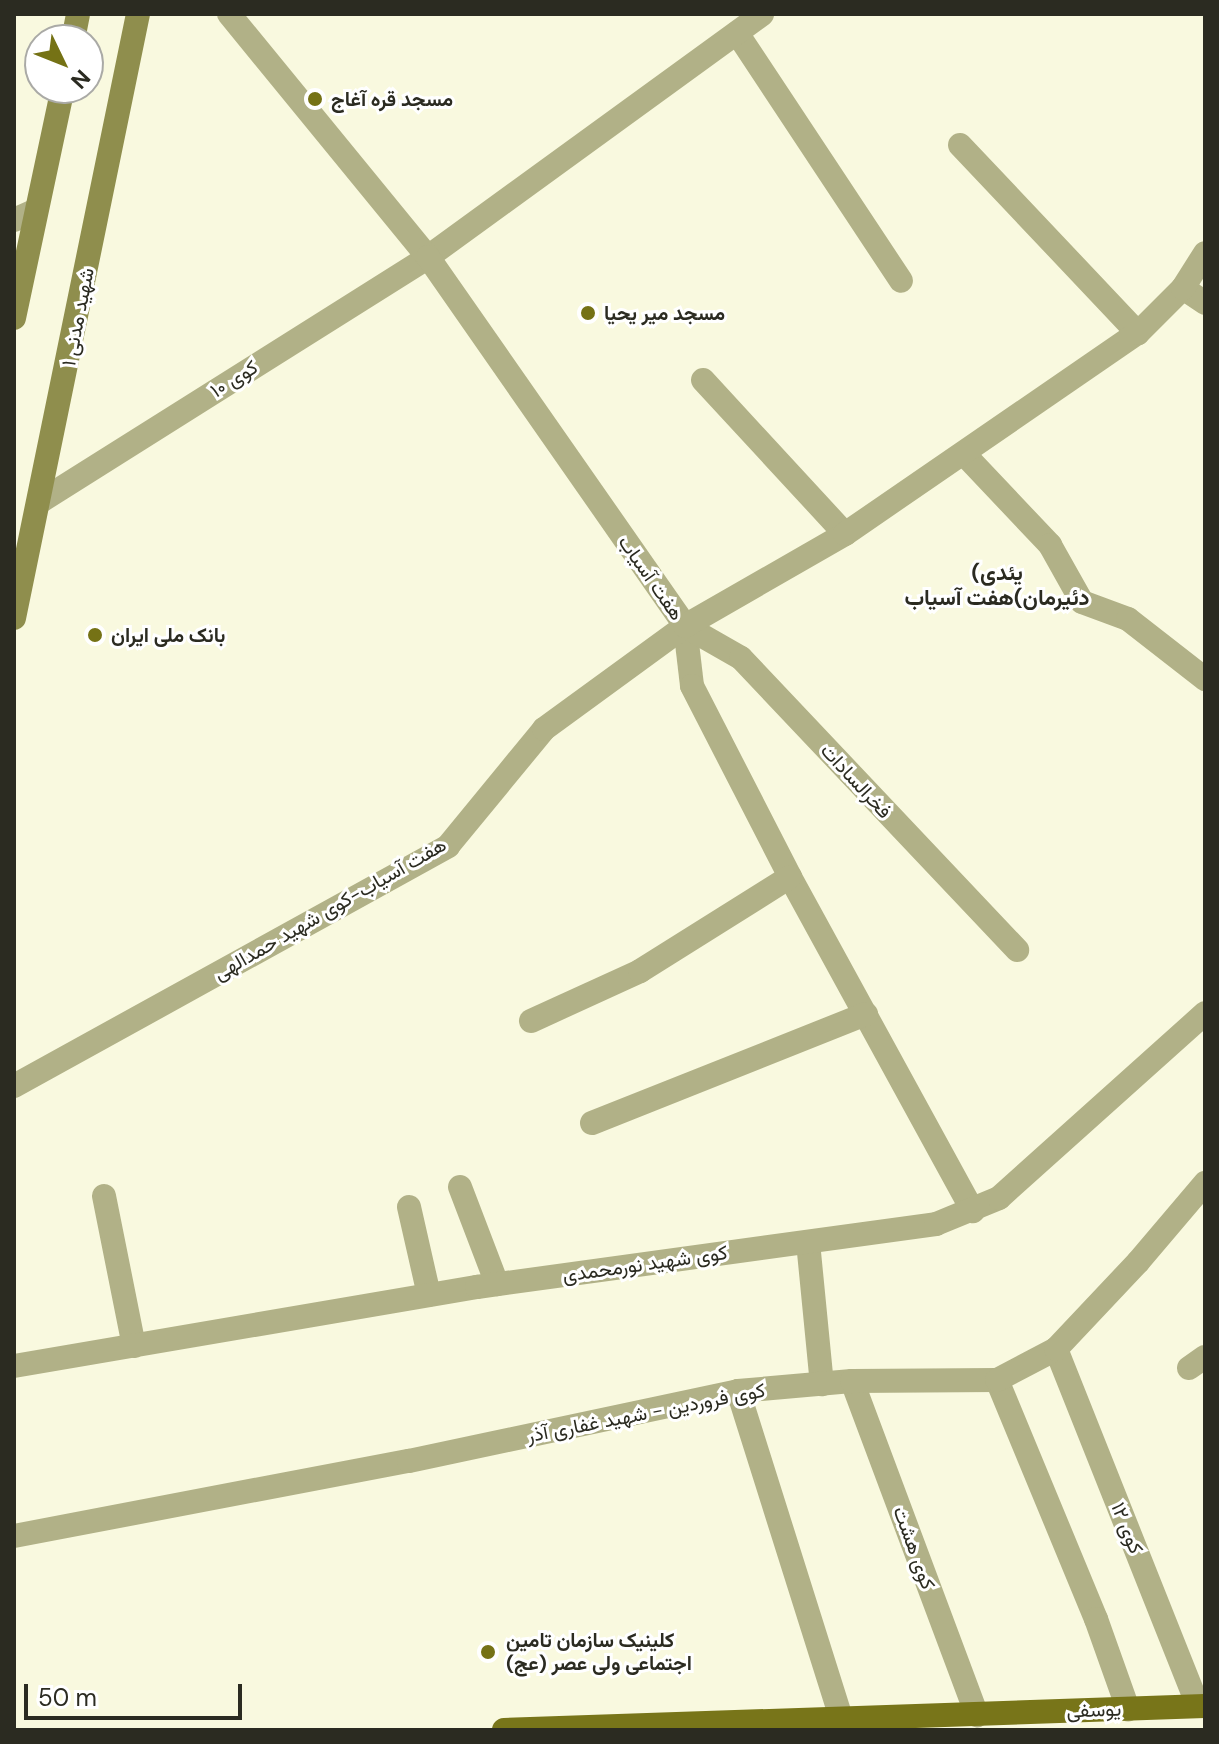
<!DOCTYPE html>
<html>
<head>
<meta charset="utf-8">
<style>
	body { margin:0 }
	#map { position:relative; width:1219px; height:1744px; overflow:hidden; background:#f9f9df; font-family:"DM Sans",Vazirmatn,sans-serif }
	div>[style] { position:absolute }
	.minor>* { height:24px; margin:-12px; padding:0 12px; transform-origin:12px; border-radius:12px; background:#b1b187 }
	.tertiary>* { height:24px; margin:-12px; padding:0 12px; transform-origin:12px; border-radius:12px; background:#b1b187 }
	.secondary>* { height:24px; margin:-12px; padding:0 12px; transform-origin:12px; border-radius:12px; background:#8f8e4d }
	.primary>* { height:24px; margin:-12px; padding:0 12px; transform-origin:12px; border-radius:12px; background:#787519 }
	.dots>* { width:22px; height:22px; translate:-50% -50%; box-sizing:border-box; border:4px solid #fff; border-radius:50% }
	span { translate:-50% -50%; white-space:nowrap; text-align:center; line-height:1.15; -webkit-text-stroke:6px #fff; paint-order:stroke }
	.poi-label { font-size:20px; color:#2b2b21; font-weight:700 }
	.left { translate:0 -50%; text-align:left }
	.street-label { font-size:20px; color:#2b2b21 }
	.neighbourhood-label { font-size:22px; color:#2b2b21; font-weight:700 }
	.frame { position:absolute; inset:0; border:16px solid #2b2b21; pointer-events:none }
	.north { position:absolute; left:24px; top:24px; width:80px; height:80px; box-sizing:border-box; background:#fff; border:2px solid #aaaaa6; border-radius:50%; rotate:133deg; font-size:22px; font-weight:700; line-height:32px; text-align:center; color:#2b2b21 }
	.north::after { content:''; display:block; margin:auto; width:28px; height:36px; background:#757215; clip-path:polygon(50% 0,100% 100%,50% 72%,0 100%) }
	.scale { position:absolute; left:24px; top:1684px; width:218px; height:36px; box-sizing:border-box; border:4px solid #2b2b21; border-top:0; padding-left:10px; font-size:24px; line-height:28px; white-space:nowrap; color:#2b2b21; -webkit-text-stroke:6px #fff; paint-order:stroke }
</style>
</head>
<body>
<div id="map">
	<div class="minor">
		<i style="left:737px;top:33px;width:297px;rotate:56.5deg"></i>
		<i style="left:960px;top:145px;width:259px;rotate:46.6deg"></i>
		<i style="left:14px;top:220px;width:24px;rotate:-24deg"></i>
		<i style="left:1183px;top:288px;width:27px;rotate:34deg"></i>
		<i style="left:703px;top:380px;width:209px;rotate:47.3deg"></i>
		<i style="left:965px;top:455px;width:124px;rotate:46.6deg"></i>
		<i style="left:1050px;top:545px;width:65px;rotate:60.7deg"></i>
		<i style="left:1082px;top:602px;width:49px;rotate:20.3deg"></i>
		<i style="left:1128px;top:619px;width:98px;rotate:37.9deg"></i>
		<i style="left:41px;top:501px;width:457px;rotate:-32.2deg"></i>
		<i style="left:428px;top:257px;width:413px;rotate:-36deg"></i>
		<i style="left:685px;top:626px;width:60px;rotate:83.3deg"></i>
		<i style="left:692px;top:686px;width:215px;rotate:62.8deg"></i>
		<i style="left:790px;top:877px;width:381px;rotate:61.3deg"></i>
		<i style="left:685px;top:626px;width:64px;rotate:29.7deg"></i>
		<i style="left:741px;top:658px;width:402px;rotate:46.6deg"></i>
		<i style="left:531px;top:1021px;width:120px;rotate:-24.6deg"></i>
		<i style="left:640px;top:971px;width:177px;rotate:-32.1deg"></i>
		<i style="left:592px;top:1123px;width:295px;rotate:-21.7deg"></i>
		<i style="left:460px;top:1187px;width:104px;rotate:69.1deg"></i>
		<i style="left:104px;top:1196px;width:153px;rotate:78.7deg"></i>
		<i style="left:409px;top:1207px;width:90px;rotate:77.2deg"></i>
		<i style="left:808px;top:1242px;width:143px;rotate:84.4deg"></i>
		<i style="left:1056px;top:1349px;width:384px;rotate:68.3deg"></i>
		<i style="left:1189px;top:1368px;width:19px;rotate:-35deg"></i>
		<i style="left:997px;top:1380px;width:259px;rotate:67.5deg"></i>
		<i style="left:1096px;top:1619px;width:96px;rotate:70.4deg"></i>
		<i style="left:852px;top:1381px;width:357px;rotate:69.5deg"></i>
		<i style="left:738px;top:1391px;width:346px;rotate:72.5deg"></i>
	</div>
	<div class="tertiary">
		<i style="left:229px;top:14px;width:314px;rotate:50.7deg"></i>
		<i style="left:428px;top:257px;width:450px;rotate:55.1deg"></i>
		<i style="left:14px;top:1086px;width:496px;rotate:-28.9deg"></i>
		<i style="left:448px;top:846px;width:151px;rotate:-50.6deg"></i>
		<i style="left:544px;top:729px;width:175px;rotate:-36.1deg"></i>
		<i style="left:685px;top:626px;width:185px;rotate:-29.9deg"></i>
		<i style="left:845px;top:534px;width:355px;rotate:-34.5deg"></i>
		<i style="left:1138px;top:333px;width:64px;rotate:-45deg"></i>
		<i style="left:1183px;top:288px;width:41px;rotate:-57.8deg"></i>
		<i style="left:14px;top:1366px;width:470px;rotate:-9.7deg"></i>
		<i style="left:477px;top:1287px;width:463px;rotate:-7.8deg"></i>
		<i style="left:936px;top:1224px;width:68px;rotate:-22.4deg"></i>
		<i style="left:999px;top:1198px;width:277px;rotate:-41.9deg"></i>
		<i style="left:14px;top:1536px;width:402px;rotate:-10.8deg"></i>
		<i style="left:409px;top:1461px;width:336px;rotate:-12deg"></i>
		<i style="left:738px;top:1391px;width:114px;rotate:-5deg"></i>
		<i style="left:852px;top:1381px;width:145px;rotate:-0.4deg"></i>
		<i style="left:997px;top:1380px;width:67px;rotate:-27.7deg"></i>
		<i style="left:1056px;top:1349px;width:120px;rotate:-46.7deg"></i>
		<i style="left:1138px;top:1262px;width:104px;rotate:-49.7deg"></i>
	</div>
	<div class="secondary">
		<i style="left:73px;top:40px;width:26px;rotate:-79deg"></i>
		<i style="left:14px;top:318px;width:235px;rotate:-78deg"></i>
		<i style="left:14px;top:618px;width:617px;rotate:-78.4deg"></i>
	</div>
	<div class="primary">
		<i style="left:504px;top:1730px;width:701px;rotate:-1.96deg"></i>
	</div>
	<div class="dots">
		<i style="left:315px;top:99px;background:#757215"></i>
		<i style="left:588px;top:313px;background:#757215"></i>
		<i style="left:95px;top:635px;background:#757215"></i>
		<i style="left:488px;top:1652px;background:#757215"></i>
	</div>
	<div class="poi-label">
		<span class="left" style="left:331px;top:99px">مسجد قره آغاج</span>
		<span class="left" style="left:604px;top:313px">مسجد میر یحیا</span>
		<span class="left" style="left:111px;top:635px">بانک ملی ایران</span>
		<span class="left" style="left:506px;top:1652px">کلینیک سازمان تامین<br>اجتماعی ولی عصر (عج)</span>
	</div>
	<div class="street-label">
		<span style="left:78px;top:317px;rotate:-79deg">شهید مدنی ۱</span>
		<span style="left:234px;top:379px;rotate:-32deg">کوی ۱۰</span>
		<span style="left:651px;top:578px;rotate:55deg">هفت آسیاب</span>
		<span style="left:856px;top:781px;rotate:47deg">فخرالسادات</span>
		<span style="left:330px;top:909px;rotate:-30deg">هفت آسیاب-کوی شهید حمدالهی</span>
		<span style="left:645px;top:1264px;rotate:-8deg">کوی شهید نورمحمدی</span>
		<span style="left:646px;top:1413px;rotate:-11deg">کوی فروردین - شهید غفاری آذر</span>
		<span style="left:1127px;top:1528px;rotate:68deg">کوی ۱۲</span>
		<span style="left:914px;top:1548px;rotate:70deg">کوی هشت</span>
		<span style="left:1094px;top:1710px;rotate:-2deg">یوسفی</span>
	</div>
	<div class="neighbourhood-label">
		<span style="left:997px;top:585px">(یئدی<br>دئیرمان)هفت آسیاب</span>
	</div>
	<div class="frame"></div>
	<div class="north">N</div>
	<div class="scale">50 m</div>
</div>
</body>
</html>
